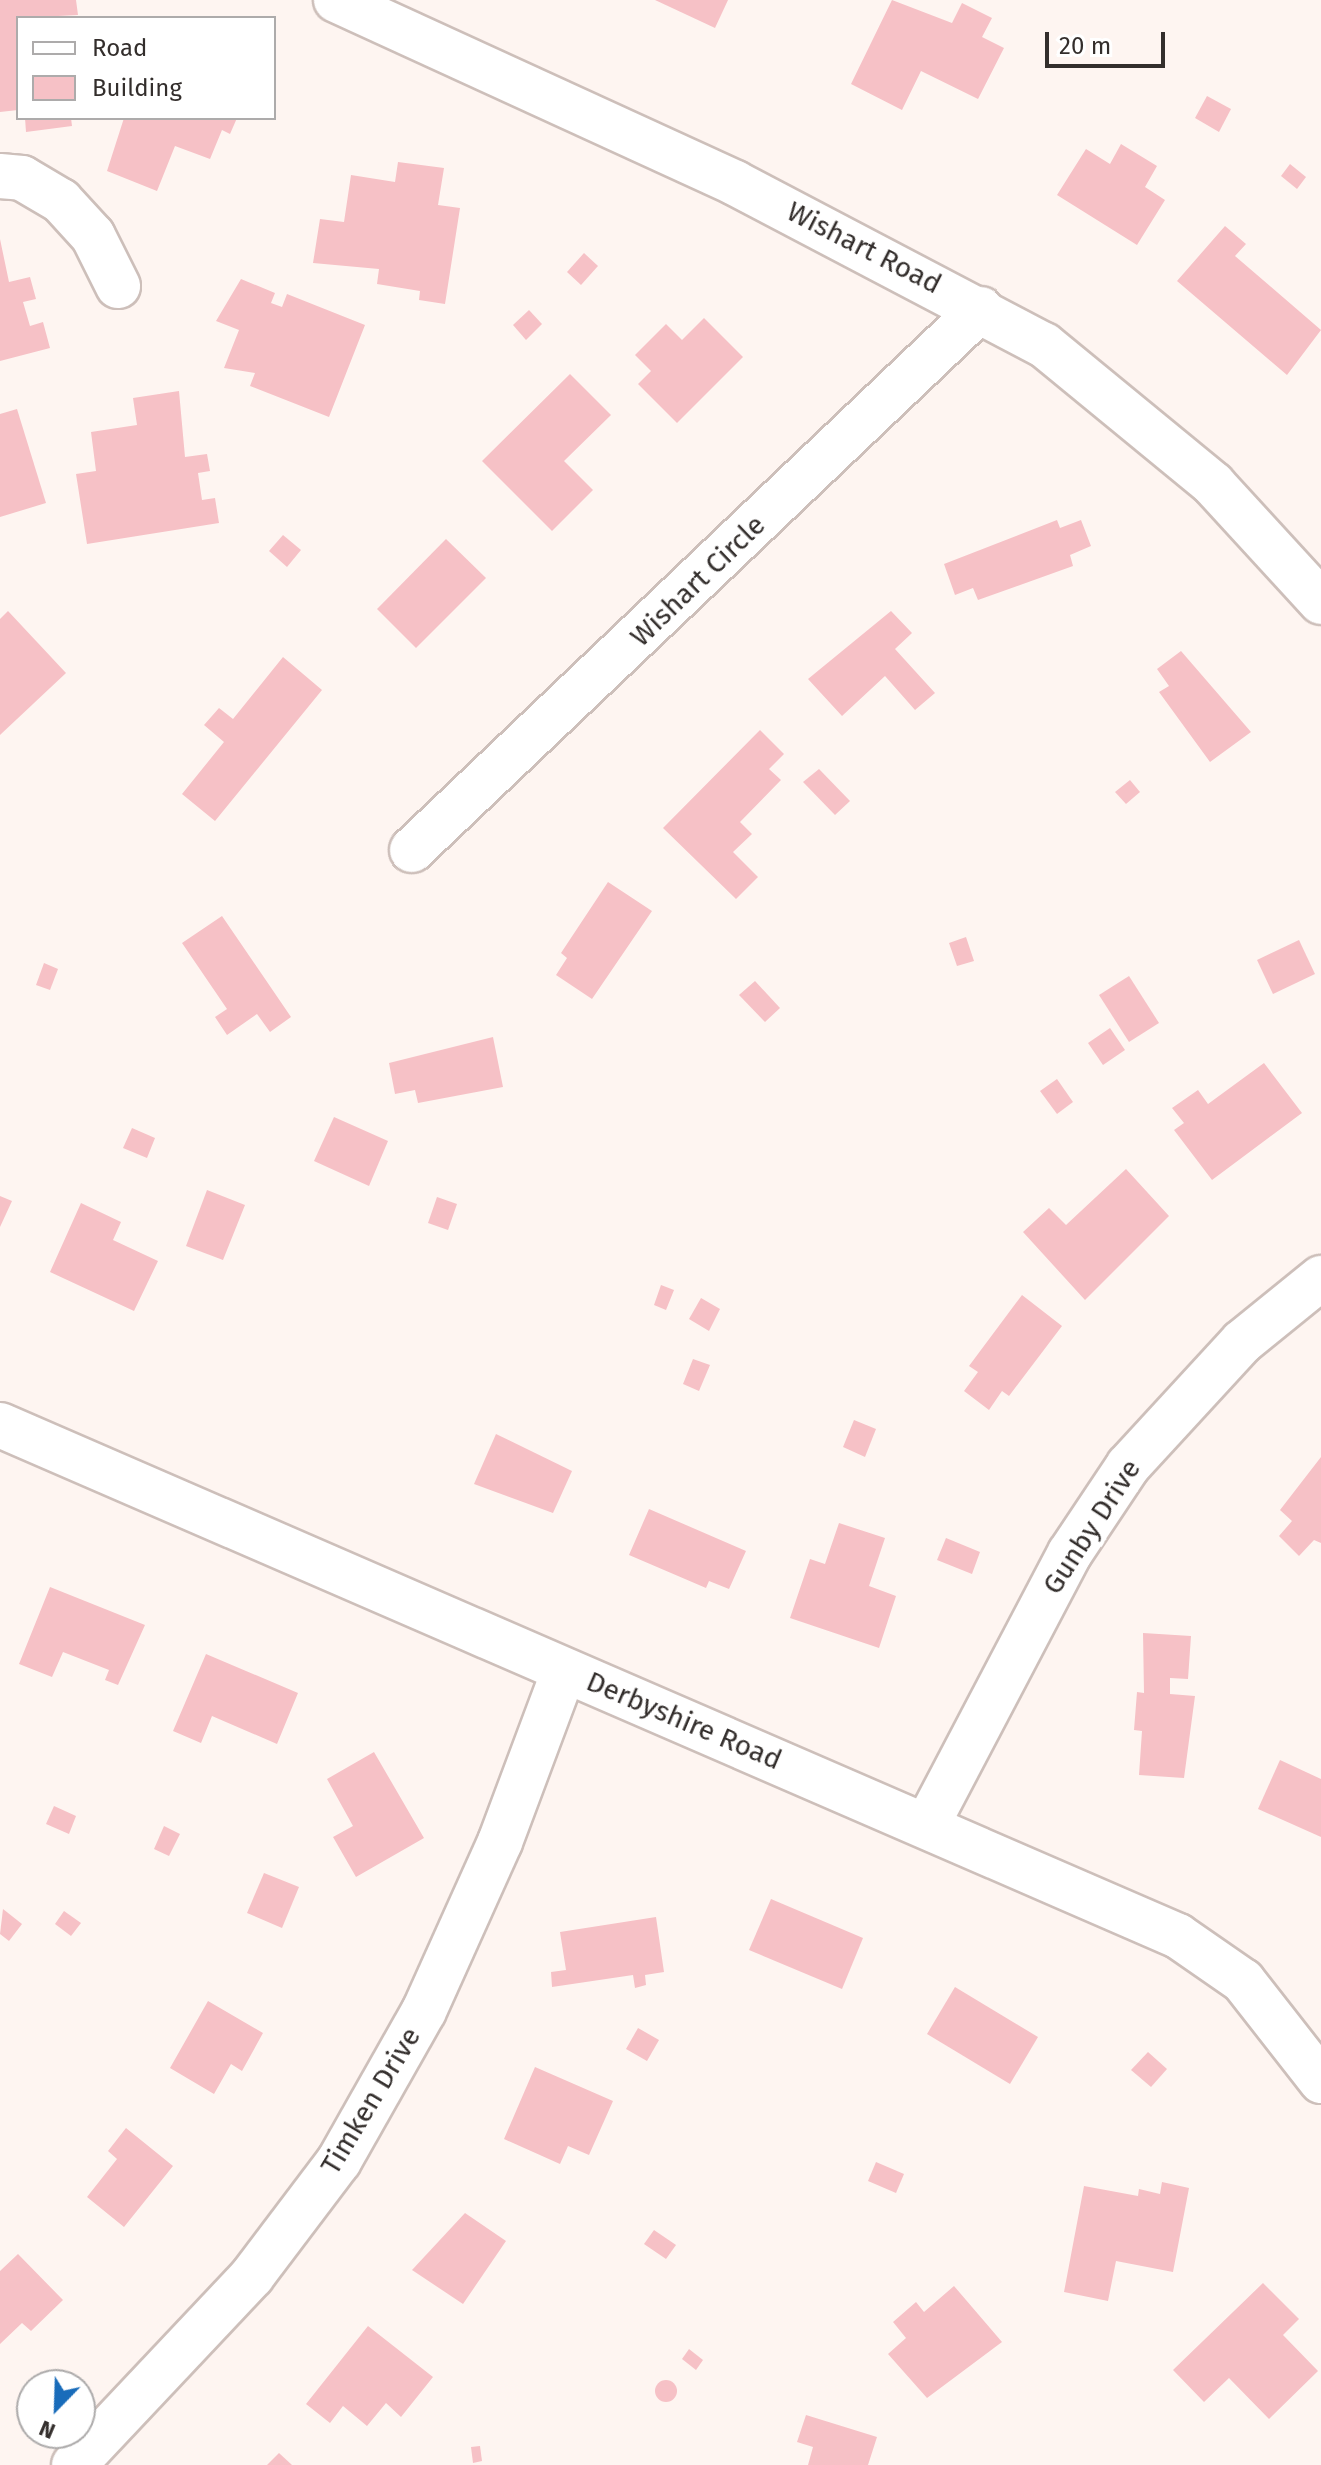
<!DOCTYPE html>
<html>
<head>
<meta charset="utf-8">
<style>
	body { margin:0 }
	#map { position:relative; width:1321px; height:2465px; overflow:hidden; background:#fef5f1; font-family:"Fira Sans",sans-serif }
	div>[style] { position:absolute }
	.building>* { inset:0; background:#f6c1c6 }
	.round { border-radius:50% }
	.roads { filter:drop-shadow(2px 0 #cdbfba) drop-shadow(-2px 0 #cdbfba) drop-shadow(0 2px #cdbfba) drop-shadow(0 -2px #cdbfba) }
	.street>* { height:44px; margin:-22px; padding:0 22px; transform-origin:22px; border-radius:22px; background:#fff }
	.secondary>* { height:44px; margin:-22px; padding:0 22px; transform-origin:22px; border-radius:22px; background:#fff }
	span { translate:-50% -50%; white-space:nowrap; text-align:center; line-height:1.15; -webkit-text-stroke:8px #fff; paint-order:stroke }
	.street-label { font-size:28px; color:#332e2c }
	.legend { position:absolute; left:16px; top:16px; width:260px; height:104px; box-sizing:border-box; background:#fff; border:2px solid #adabab; margin:0; padding:10px 14px; list-style:none; font-size:24px; color:#332e2c }
	.legend li { display:flex; align-items:center; gap:16px; height:40px }
	.legend b { width:40px; border:2px solid #adabab }
	.north { position:absolute; left:16px; top:2369px; width:80px; height:80px; box-sizing:border-box; background:#fff; border:2px solid #adabab; border-radius:50%; rotate:203deg; font-size:22px; font-weight:700; line-height:32px; text-align:center; color:#332e2c }
	.north::after { content:''; display:block; margin:auto; width:28px; height:36px; background:#196cba; clip-path:polygon(50% 0,100% 100%,50% 72%,0 100%) }
	.scale { position:absolute; left:1045px; top:32px; width:120px; height:36px; box-sizing:border-box; border:4px solid #332e2c; border-top:0; padding-left:10px; font-size:24px; line-height:28px; white-space:nowrap; color:#332e2c; -webkit-text-stroke:6px #fff; paint-order:stroke }
</style>
</head>
<body>
<div id="map">
	<div class="building">
		<i style="clip-path:polygon(0 0,76px 0,78px 15px,18px 18px,18px 110px,0 112px)"></i>
		<i style="clip-path:polygon(655px 0,728px 0,715px 28px)"></i>
		<i style="clip-path:polygon(892px 0,952px 23px,962px 3px,992px 18px,982px 37px,1004px 48px,978px 99px,921px 71px,902px 110px,851px 84px)"></i>
		<i style="clip-path:polygon(1207px 96px,1231px 109px,1219px 132px,1195px 118px)"></i>
		<i style="clip-path:polygon(25px 118px,71px 118px,72px 126px,26px 132px)"></i>
		<i style="clip-path:polygon(124px 118px,237px 118px,230px 134px,222px 130px,210px 159px,175px 146px,157px 191px,107px 171px)"></i>
		<i style="clip-path:polygon(1121px 144px,1157px 166px,1145px 187px,1165px 200px,1137px 245px,1057px 195px,1086px 149px,1110px 164px)"></i>
		<i style="clip-path:polygon(398px 162px,444px 168px,438px 205px,460px 208px,445px 304px,419px 300px,420px 291px,377px 284px,379px 269px,313px 263px,320px 219px,344px 222px,351px 175px,395px 182px)"></i>
		<i style="clip-path:polygon(1290px 164px,1306px 177px,1297px 189px,1281px 176px)"></i>
		<i style="clip-path:polygon(1225px 226px,1246px 244px,1235px 256px,1321px 330px,1287px 375px,1177px 281px)"></i>
		<i style="clip-path:polygon(0 239px,9px 282px,30px 277px,36px 299px,23px 302px,30px 326px,43px 322px,50px 348px,0 361px)"></i>
		<i style="clip-path:polygon(584px 253px,598px 266px,581px 285px,567px 272px)"></i>
		<i style="clip-path:polygon(241px 279px,275px 293px,271px 303px,282px 307px,287px 294px,365px 325px,329px 417px,250px 386px,255px 373px,224px 368px,239px 330px,216px 321px)"></i>
		<i style="clip-path:polygon(529px 310px,542px 324px,526px 340px,513px 325px)"></i>
		<i style="clip-path:polygon(704px 318px,743px 357px,677px 423px,638px 384px,651px 371px,635px 355px,666px 324px,682px 340px)"></i>
		<i style="clip-path:polygon(570px 374px,611px 415px,564px 461px,593px 490px,552px 531px,482px 461px)"></i>
		<i style="clip-path:polygon(179px 391px,185px 457px,207px 454px,210px 471px,198px 473px,202px 500px,215px 498px,219px 523px,87px 544px,76px 474px,96px 471px,91px 432px,137px 425px,133px 398px)"></i>
		<i style="clip-path:polygon(17px 409px,46px 503px,0 517px,0 414px)"></i>
		<i style="clip-path:polygon(1057px 520px,1060px 528px,1081px 520px,1091px 546px,1070px 555px,1073px 566px,978px 600px,973px 588px,955px 595px,944px 564px)"></i>
		<i style="clip-path:polygon(283px 535px,301px 550px,287px 567px,269px 551px)"></i>
		<i style="clip-path:polygon(446px 539px,486px 578px,416px 648px,377px 609px)"></i>
		<i style="clip-path:polygon(8px 611px,66px 673px,0 735px,0 619px)"></i>
		<i style="clip-path:polygon(891px 611px,912px 633px,895px 649px,935px 693px,915px 710px,885px 676px,842px 716px,808px 679px)"></i>
		<i style="clip-path:polygon(1181px 651px,1251px 732px,1210px 762px,1159px 692px,1169px 686px,1157px 669px)"></i>
		<i style="clip-path:polygon(283px 657px,322px 690px,215px 821px,182px 794px,224px 742px,204px 725px,219px 708px,233px 719px)"></i>
		<i style="clip-path:polygon(760px 730px,784px 754px,769px 769px,781px 780px,740px 822px,752px 834px,733px 852px,758px 877px,736px 899px,663px 828px)"></i>
		<i style="clip-path:polygon(819px 769px,850px 801px,835px 815px,803px 782px)"></i>
		<i style="clip-path:polygon(1130px 780px,1140px 792px,1126px 804px,1115px 792px)"></i>
		<i style="clip-path:polygon(608px 882px,652px 911px,592px 999px,556px 975px,567px 958px,561px 953px)"></i>
		<i style="clip-path:polygon(222px 916px,291px 1017px,270px 1032px,257px 1014px,227px 1035px,215px 1017px,227px 1009px,182px 943px)"></i>
		<i style="clip-path:polygon(966px 937px,974px 961px,957px 966px,949px 943px)"></i>
		<i style="clip-path:polygon(1299px 940px,1315px 974px,1273px 994px,1257px 960px)"></i>
		<i style="clip-path:polygon(44px 963px,58px 969px,50px 990px,36px 985px)"></i>
		<i style="clip-path:polygon(1129px 976px,1159px 1023px,1129px 1042px,1099px 995px)"></i>
		<i style="clip-path:polygon(755px 981px,780px 1008px,765px 1022px,739px 995px)"></i>
		<i style="clip-path:polygon(1110px 1028px,1125px 1050px,1103px 1065px,1088px 1043px)"></i>
		<i style="clip-path:polygon(493px 1037px,503px 1087px,418px 1103px,415px 1090px,395px 1094px,389px 1063px)"></i>
		<i style="clip-path:polygon(1264px 1063px,1302px 1113px,1212px 1180px,1174px 1130px,1184px 1123px,1172px 1108px,1198px 1090px,1208px 1104px)"></i>
		<i style="clip-path:polygon(1057px 1079px,1073px 1102px,1057px 1114px,1040px 1091px)"></i>
		<i style="clip-path:polygon(334px 1117px,388px 1141px,369px 1186px,314px 1161px)"></i>
		<i style="clip-path:polygon(132px 1128px,155px 1138px,147px 1158px,123px 1148px)"></i>
		<i style="clip-path:polygon(1126px 1169px,1169px 1216px,1085px 1300px,1023px 1232px,1049px 1208px,1066px 1225px)"></i>
		<i style="clip-path:polygon(207px 1190px,245px 1205px,223px 1260px,186px 1246px)"></i>
		<i style="clip-path:polygon(0 1196px,12px 1201px,0 1227px)"></i>
		<i style="clip-path:polygon(437px 1197px,457px 1204px,448px 1230px,428px 1223px)"></i>
		<i style="clip-path:polygon(81px 1203px,121px 1222px,113px 1240px,158px 1261px,134px 1311px,50px 1272px)"></i>
		<i style="clip-path:polygon(661px 1285px,674px 1290px,666px 1310px,654px 1305px)"></i>
		<i style="clip-path:polygon(1022px 1295px,1062px 1326px,1009px 1396px,1002px 1391px,989px 1410px,964px 1391px,978px 1372px,969px 1366px)"></i>
		<i style="clip-path:polygon(701px 1298px,720px 1309px,709px 1331px,689px 1319px)"></i>
		<i style="clip-path:polygon(693px 1359px,710px 1365px,699px 1391px,683px 1384px)"></i>
		<i style="clip-path:polygon(854px 1420px,876px 1429px,865px 1457px,843px 1447px)"></i>
		<i style="clip-path:polygon(496px 1434px,572px 1471px,553px 1513px,474px 1484px)"></i>
		<i style="clip-path:polygon(1321px 1457px,1321px 1543px,1314px 1540px,1299px 1556px,1279px 1536px,1292px 1521px,1280px 1510px)"></i>
		<i style="clip-path:polygon(649px 1509px,746px 1551px,729px 1589px,709px 1581px,706px 1588px,629px 1555px)"></i>
		<i style="clip-path:polygon(839px 1523px,885px 1538px,869px 1586px,896px 1596px,879px 1648px,790px 1618px,810px 1559px,825px 1564px)"></i>
		<i style="clip-path:polygon(946px 1538px,980px 1552px,972px 1574px,937px 1560px)"></i>
		<i style="clip-path:polygon(50px 1587px,145px 1625px,118px 1685px,105px 1680px,109px 1670px,63px 1652px,52px 1677px,19px 1664px)"></i>
		<i style="clip-path:polygon(1143px 1633px,1191px 1636px,1188px 1679px,1170px 1678px,1170px 1694px,1195px 1696px,1184px 1778px,1139px 1775px,1142px 1731px,1134px 1730px,1137px 1692px,1144px 1693px)"></i>
		<i style="clip-path:polygon(206px 1654px,298px 1693px,277px 1744px,212px 1716px,201px 1743px,173px 1731px)"></i>
		<i style="clip-path:polygon(374px 1752px,424px 1838px,356px 1877px,333px 1837px,353px 1826px,327px 1779px)"></i>
		<i style="clip-path:polygon(1280px 1760px,1321px 1779px,1321px 1837px,1258px 1809px)"></i>
		<i style="clip-path:polygon(54px 1806px,76px 1816px,69px 1834px,46px 1824px)"></i>
		<i style="clip-path:polygon(164px 1826px,180px 1834px,169px 1856px,154px 1849px)"></i>
		<i style="clip-path:polygon(264px 1873px,299px 1887px,282px 1928px,247px 1913px)"></i>
		<i style="clip-path:polygon(771px 1899px,863px 1938px,842px 1989px,749px 1950px)"></i>
		<i style="clip-path:polygon(3px 1909px,22px 1924px,9px 1941px,0 1934px)"></i>
		<i style="clip-path:polygon(64px 1911px,81px 1923px,71px 1936px,55px 1924px)"></i>
		<i style="clip-path:polygon(656px 1917px,664px 1972px,645px 1975px,646px 1985px,635px 1988px,633px 1975px,552px 1987px,551px 1972px,566px 1970px,560px 1932px)"></i>
		<i style="clip-path:polygon(955px 1987px,1038px 2037px,1010px 2084px,927px 2034px)"></i>
		<i style="clip-path:polygon(208px 2001px,263px 2033px,242px 2071px,231px 2064px,214px 2094px,170px 2068px)"></i>
		<i style="clip-path:polygon(638px 2028px,659px 2040px,647px 2061px,626px 2049px)"></i>
		<i style="clip-path:polygon(1148px 2052px,1167px 2069px,1151px 2087px,1131px 2070px)"></i>
		<i style="clip-path:polygon(535px 2067px,613px 2101px,589px 2155px,568px 2146px,560px 2164px,504px 2139px)"></i>
		<i style="clip-path:polygon(126px 2128px,173px 2166px,124px 2227px,87px 2197px,117px 2159px,108px 2151px)"></i>
		<i style="clip-path:polygon(876px 2162px,904px 2174px,896px 2193px,868px 2181px)"></i>
		<i style="clip-path:polygon(1162px 2182px,1189px 2188px,1173px 2272px,1116px 2261px,1108px 2301px,1064px 2292px,1084px 2186px,1138px 2196px,1139px 2189px,1160px 2194px)"></i>
		<i style="clip-path:polygon(465px 2213px,506px 2241px,463px 2304px,412px 2270px)"></i>
		<i style="clip-path:polygon(654px 2230px,676px 2245px,666px 2259px,644px 2244px)"></i>
		<i style="clip-path:polygon(18px 2254px,63px 2300px,31px 2331px,22px 2323px,0 2344px,0 2271px)"></i>
		<i style="clip-path:polygon(1263px 2283px,1299px 2319px,1283px 2335px,1318px 2371px,1269px 2419px,1229px 2378px,1204px 2402px,1173px 2370px)"></i>
		<i style="clip-path:polygon(954px 2286px,1002px 2342px,927px 2398px,888px 2354px,906px 2338px,893px 2322px,916px 2302px,924px 2312px)"></i>
		<i style="clip-path:polygon(368px 2326px,433px 2377px,401px 2417px,386px 2403px,367px 2426px,343px 2406px,330px 2423px,306px 2404px)"></i>
		<i style="clip-path:polygon(689px 2349px,703px 2360px,696px 2370px,682px 2359px)"></i>
		<i class="round" style="left:655px;top:2380px;width:22px;height:22px"></i>
		<i style="clip-path:polygon(806px 2415px,877px 2437px,868px 2465px,808px 2465px,813px 2447px,797px 2442px)"></i>
		<i style="clip-path:polygon(480px 2446px,482px 2461px,473px 2463px,471px 2447px)"></i>
		<i style="clip-path:polygon(279px 2453px,292px 2465px,267px 2465px)"></i>
	</div>
	<div class="roads">
		<div class="street">
			<i style="left:336px;top:0;width:439px;rotate:24.6deg"></i>
			<i style="left:735px;top:183px;width:349px;rotate:27.7deg"></i>
			<i style="left:1044px;top:345px;width:219px;rotate:39.4deg"></i>
			<i style="left:1213px;top:484px;width:160px;rotate:47.5deg"></i>
			<i style="left:0;top:176px;width:22px;rotate:5deg"></i>
			<i style="left:22px;top:178px;width:45px;rotate:30.5deg"></i>
			<i style="left:61px;top:201px;width:47px;rotate:47.6deg"></i>
			<i style="left:93px;top:236px;width:56px;rotate:63.4deg"></i>
			<i style="left:412px;top:850px;width:785px;rotate:-43.56deg"></i>
			<i style="left:927px;top:1825px;width:307px;rotate:-62.3deg"></i>
			<i style="left:1070px;top:1553px;width:105px;rotate:-56.3deg"></i>
			<i style="left:1128px;top:1466px;width:168px;rotate:-47.4deg"></i>
			<i style="left:1242px;top:1342px;width:102px;rotate:-39deg"></i>
			<i style="left:74px;top:2465px;width:260px;rotate:-46.7deg"></i>
			<i style="left:252px;top:2276px;width:144px;rotate:-52.9deg"></i>
			<i style="left:339px;top:2161px;width:172px;rotate:-60.5deg"></i>
			<i style="left:424px;top:2011px;width:185px;rotate:-65.8deg"></i>
			<i style="left:500px;top:1842px;width:183px;rotate:-69.5deg"></i>
		</div>
		<div class="secondary">
			<i style="left:0;top:1425px;width:1284px;rotate:23.45deg"></i>
			<i style="left:1178px;top:1936px;width:79px;rotate:34.7deg"></i>
			<i style="left:1243px;top:1981px;width:127px;rotate:52deg"></i>
		</div>
	</div>
	<div class="street-label">
		<span style="left:864px;top:248px;rotate:27deg">Wishart Road</span>
		<span style="left:698px;top:581px;rotate:-44deg">Wishart Circle</span>
		<span style="left:1092px;top:1527px;rotate:-57deg">Gunby Drive</span>
		<span style="left:684px;top:1721px;rotate:23deg">Derbyshire Road</span>
		<span style="left:371px;top:2101px;rotate:-59deg">Timken Drive</span>
	</div>
	<ul class="legend">
	<li><b style="height:10px;background:#fff"></b>Road</li>
	<li><b style="height:22px;background:#f6c1c6"></b>Building</li>
	</ul>
	<div class="north">N</div>
	<div class="scale">20 m</div>
</div>
</body>
</html>
